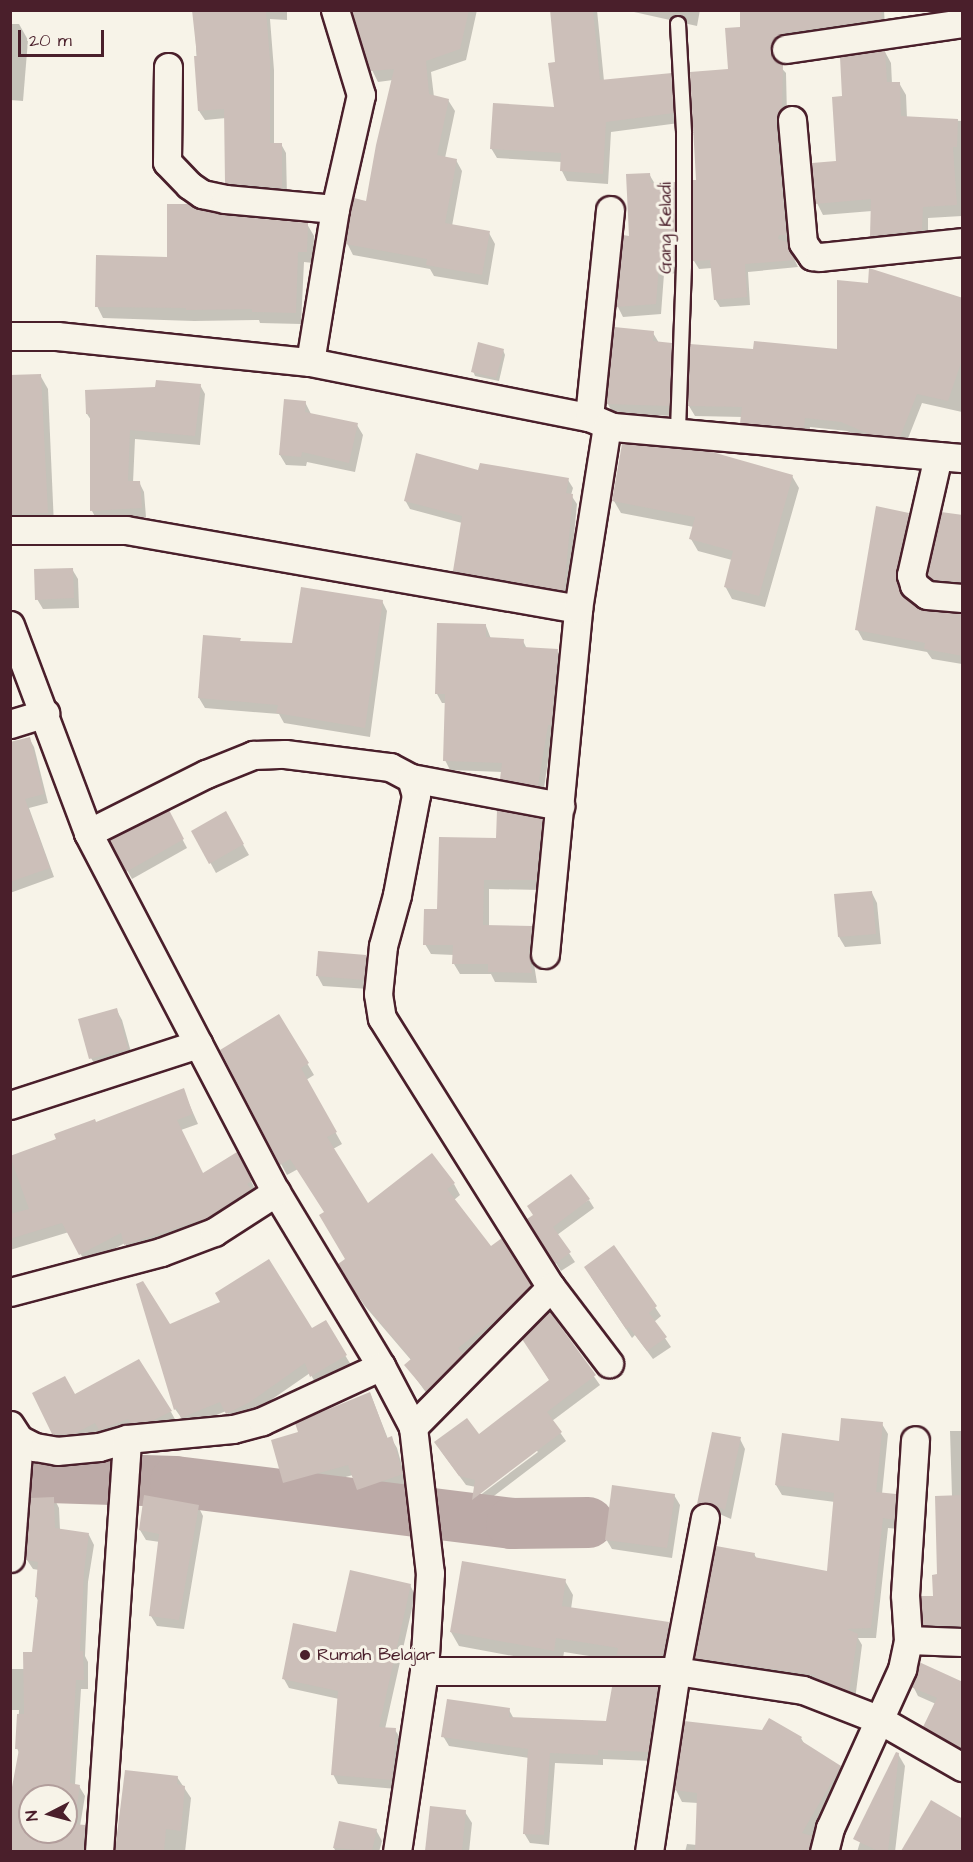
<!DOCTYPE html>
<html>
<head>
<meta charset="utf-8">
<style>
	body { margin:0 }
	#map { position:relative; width:973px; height:1862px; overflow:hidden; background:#f7f3e8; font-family:"Architects Daughter",sans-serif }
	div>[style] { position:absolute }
	.shadow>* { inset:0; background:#0003 }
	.river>* { height:51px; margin:-25.5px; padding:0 25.5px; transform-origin:25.5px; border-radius:25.5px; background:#bcaaa7 }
	.building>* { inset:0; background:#ccbfb9 }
	.roads { filter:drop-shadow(2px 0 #4a1f2b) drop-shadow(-2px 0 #4a1f2b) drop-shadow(0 2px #4a1f2b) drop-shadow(0 -2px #4a1f2b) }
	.service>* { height:14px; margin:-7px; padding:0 7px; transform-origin:7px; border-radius:7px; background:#f7f3e8 }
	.minor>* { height:27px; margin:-13.5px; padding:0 13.5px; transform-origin:13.5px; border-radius:13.5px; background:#f7f3e8 }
	.dots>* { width:16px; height:16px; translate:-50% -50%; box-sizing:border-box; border:3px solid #f7f3e8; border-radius:50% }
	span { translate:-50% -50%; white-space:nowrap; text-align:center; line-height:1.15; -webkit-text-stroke:6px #f7f3e8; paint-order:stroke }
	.street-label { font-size:18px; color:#4a1f2b }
	.poi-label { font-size:18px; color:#4a1f2b }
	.left { translate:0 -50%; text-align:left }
	.frame { position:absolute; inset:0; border:12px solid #4a1f2b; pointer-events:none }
	.north { position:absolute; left:18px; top:1784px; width:60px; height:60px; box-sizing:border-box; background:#f7f3e8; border:2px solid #b29e9c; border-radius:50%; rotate:264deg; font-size:16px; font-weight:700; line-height:24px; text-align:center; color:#4a1f2b }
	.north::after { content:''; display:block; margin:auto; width:21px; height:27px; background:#4a1f2b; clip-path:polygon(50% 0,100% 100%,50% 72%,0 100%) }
	.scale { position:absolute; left:18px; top:30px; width:86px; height:27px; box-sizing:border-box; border:3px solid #4a1f2b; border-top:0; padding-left:8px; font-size:18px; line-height:21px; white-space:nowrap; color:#4a1f2b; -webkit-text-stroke:4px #f7f3e8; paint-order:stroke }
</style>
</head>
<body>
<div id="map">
	<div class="shadow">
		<i style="clip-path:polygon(198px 10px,287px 10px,287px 20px,270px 19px,274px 70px,274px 144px,281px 144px,286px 153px,287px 197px,232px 192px,226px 182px,226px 118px,205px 120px,199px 111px,195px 23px)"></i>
		<i style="clip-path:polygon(353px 10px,477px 10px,466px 60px,431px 72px,434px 97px,448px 100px,455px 111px,445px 158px,456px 160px,462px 171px,452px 226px,489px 233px,495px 244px,488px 285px,434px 276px,430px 269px,353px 255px,347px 243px,368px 203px,393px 80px,378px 82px,372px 70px)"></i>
		<i style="clip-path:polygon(551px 10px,597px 10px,604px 81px,671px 75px,677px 85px,679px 123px,611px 132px,608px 184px,567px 181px,562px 171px,562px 162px,497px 158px,491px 148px,556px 108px,557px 63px)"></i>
		<i style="clip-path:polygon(625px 10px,700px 10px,697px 26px)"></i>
		<i style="clip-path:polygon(741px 10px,884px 10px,885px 27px,775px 52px,776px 62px,786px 73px,790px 243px,786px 242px,798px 267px,748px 272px,750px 305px,720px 307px,715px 299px,712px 268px,699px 269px,694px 261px,694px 182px,698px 182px,742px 29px)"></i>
		<i style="clip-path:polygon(10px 24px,19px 24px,28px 40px,23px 101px,10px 100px)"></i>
		<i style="clip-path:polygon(885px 52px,891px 63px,892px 84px,899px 83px,906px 95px,907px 118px,962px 121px,962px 216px,928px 218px,928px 236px,878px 244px,871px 233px,872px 211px,823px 215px,817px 203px,838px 163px,844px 98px)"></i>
		<i style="clip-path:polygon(649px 174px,655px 184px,674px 183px,680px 193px,680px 273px,664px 274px,661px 314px,623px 317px,618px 307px)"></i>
		<i style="clip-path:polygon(198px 211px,223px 216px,307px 224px,314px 236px,313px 263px,304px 262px,301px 324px,260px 323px,259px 320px,194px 321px,103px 318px,97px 306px,168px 258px)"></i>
		<i style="clip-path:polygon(962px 300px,962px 412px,922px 403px,905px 446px,876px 443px,847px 431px,810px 427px,809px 437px,748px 432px,742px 422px,743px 417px,695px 416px,689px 406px,754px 350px,839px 350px)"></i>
		<i style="clip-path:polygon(615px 329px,653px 333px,659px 343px,671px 344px,677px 354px,675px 416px,613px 414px,608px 404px)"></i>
		<i style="clip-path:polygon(503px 350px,505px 355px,499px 381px,475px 376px,473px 371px)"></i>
		<i style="clip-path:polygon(40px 375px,48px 389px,54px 526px,10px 521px,10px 377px)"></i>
		<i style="clip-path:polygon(200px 385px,205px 394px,200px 445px,135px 439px,133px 483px,139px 482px,144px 492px,146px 517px,97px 520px,92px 511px,91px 420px,87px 414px)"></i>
		<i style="clip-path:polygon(305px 402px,311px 414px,357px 425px,363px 435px,355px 472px,307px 462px,306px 466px,286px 465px,280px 455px)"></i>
		<i style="clip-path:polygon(792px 476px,799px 488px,765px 607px,732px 599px,725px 586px,732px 560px,698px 551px,691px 539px,694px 527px,621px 513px,614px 501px)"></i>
		<i style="clip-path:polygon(568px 480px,573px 488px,571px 495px,577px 504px,568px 598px,459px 579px,454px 571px,462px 523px,410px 509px,405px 500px)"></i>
		<i style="clip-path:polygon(908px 514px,914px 524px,901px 590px,905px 600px,917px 609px,962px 615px,962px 664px,932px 659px,927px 652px,863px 640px,857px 629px)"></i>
		<i style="clip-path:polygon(962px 516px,962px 593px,935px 586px,929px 575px)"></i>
		<i style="clip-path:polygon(72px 569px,78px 579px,79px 608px,43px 609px,37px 599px)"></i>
		<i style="clip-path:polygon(382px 601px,387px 611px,370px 737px,284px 723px,279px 714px,205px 708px,199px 698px,240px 640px,241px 643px,294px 644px)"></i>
		<i style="clip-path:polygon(486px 626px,491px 639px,523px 641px,527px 649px,557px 651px,563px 660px,543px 795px,507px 788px,501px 778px,502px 772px,450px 770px,445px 760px,446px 703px,442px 703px,437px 694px)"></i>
		<i style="clip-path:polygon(29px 738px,34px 747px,48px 803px,29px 808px,54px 877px,10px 893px,10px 821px)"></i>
		<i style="clip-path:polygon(168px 812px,187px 848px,132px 879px,111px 841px)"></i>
		<i style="clip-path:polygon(225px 813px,249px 855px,216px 873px,193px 831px)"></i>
		<i style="clip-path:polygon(541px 820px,547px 830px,541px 890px,489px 889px,489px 927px,531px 927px,537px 937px,534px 964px,537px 983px,495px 982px,491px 974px,460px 974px,454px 964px,454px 955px,431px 954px,425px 944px,439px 911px,498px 840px)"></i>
		<i style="clip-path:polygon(872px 893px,877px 903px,881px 944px,845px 947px,839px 937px)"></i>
		<i style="clip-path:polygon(365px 956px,371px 966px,369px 989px,323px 986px,317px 975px)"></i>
		<i style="clip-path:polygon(116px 1009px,122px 1020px,133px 1059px,97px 1068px,91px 1058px)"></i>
		<i style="clip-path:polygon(279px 1016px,314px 1075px,306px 1080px,342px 1144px,333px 1149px,367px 1205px,454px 1184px,460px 1195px,454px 1200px,491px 1248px,530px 1286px,536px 1297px,433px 1402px,406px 1365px,411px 1360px,364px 1305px,340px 1264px,347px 1259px,325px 1212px,298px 1169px,287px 1175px,281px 1164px)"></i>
		<i style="clip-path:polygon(183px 1090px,198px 1124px,181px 1130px,203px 1175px,242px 1163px,256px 1191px,255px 1200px,131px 1254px,125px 1243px,86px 1264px,69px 1232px,10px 1250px,10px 1158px)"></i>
		<i style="clip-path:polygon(589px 1200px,594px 1208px,557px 1235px,575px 1262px,561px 1271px,534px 1228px)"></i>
		<i style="clip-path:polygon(614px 1247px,661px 1316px,654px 1322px,671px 1347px,653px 1359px,635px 1335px,632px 1338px,591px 1277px)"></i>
		<i style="clip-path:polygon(138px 1285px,169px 1326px,311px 1330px,325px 1322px,351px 1365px,317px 1386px,310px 1373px,255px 1411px,233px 1423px,226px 1411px,188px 1427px,175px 1409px)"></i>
		<i style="clip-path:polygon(evenodd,549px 1313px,600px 1385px,552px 1421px,566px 1441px,478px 1508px,474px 1500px,476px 1487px,466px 1485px,441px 1451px,478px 1436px,550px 1381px,538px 1362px,549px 1313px,536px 1450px,538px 1452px,479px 1496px,479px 1493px,536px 1450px)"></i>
		<i style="clip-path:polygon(370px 1393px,388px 1439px,391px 1438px,397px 1448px,407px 1484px,364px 1500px,353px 1475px,290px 1492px,284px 1482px,300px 1433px)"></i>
		<i style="clip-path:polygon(75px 1396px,171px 1412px,176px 1421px,81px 1443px,59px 1444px,53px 1433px)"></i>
		<i style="clip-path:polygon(882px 1424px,888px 1434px,882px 1494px,895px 1496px,901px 1506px,899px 1529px,888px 1528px,876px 1638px,858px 1638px,862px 1645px,855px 1700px,702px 1667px,696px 1658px,754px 1554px,757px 1559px,828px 1573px,835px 1502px,782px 1495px,776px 1485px,840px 1443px)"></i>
		<i style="clip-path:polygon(950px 1431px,962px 1431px,962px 1634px,930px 1633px,924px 1624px,934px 1598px,952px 1497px)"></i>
		<i style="clip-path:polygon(713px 1434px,740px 1439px,745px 1449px,731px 1519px,715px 1512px,706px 1514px,700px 1504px)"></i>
		<i style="clip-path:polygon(674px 1495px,680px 1505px,672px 1558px,612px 1549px,606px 1539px)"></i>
		<i style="clip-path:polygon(evenodd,54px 1498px,59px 1508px,60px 1530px,89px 1535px,94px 1545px,88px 1582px,85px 1656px,88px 1662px,88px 1689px,81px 1689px,75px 1785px,79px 1786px,85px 1796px,80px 1826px,84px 1827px,90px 1836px,90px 1852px,10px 1852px,10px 1819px,19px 1753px,17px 1748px,19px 1710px,10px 1710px,10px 1669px,25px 1669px,33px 1654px,39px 1602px,36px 1597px,39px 1570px,33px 1569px,27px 1560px,54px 1498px,30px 1796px,66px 1796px,66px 1832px,30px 1832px,30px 1796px)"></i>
		<i style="clip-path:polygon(198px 1506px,203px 1516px,184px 1629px,157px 1626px,151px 1616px,160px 1542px,146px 1540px,140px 1530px)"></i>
		<i style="clip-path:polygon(565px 1581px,573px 1595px,571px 1609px,668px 1624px,676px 1638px,671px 1669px,564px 1652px,562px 1665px,459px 1646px,451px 1632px)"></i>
		<i style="clip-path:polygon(410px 1585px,415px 1595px,385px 1729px,395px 1730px,401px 1739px,397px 1789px,338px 1784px,333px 1774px,339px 1699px,289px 1688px,284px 1679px,337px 1634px)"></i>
		<i style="clip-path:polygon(962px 1684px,962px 1754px,931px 1736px,925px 1727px,936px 1704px,918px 1696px,913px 1686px)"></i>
		<i style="clip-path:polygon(657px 1688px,663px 1698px,653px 1761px,603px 1759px,603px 1765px,555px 1763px,549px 1845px,530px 1843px,524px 1833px,529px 1758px,449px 1746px,443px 1736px,509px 1710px,514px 1719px,607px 1723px)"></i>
		<i style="clip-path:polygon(801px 1738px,805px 1745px,840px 1767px,847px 1778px,811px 1839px,817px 1852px,685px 1852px,687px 1844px,697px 1845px,698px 1803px,682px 1802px,676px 1790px)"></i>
		<i style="clip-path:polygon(898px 1754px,905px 1766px,895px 1852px,857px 1852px,871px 1806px)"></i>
		<i style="clip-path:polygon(126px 1771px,177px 1777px,191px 1798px,185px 1852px,115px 1852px)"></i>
		<i style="clip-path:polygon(931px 1802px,962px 1820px,962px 1852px,903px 1852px)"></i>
		<i style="clip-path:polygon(431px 1808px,465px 1812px,472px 1823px,469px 1852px,427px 1852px)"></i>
		<i style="clip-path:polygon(376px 1830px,382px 1841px,379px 1852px,336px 1852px,334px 1848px)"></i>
	</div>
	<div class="river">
		<i style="left:10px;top:1479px;width:39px;rotate:-3deg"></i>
		<i style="left:49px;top:1477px;width:126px;rotate:1.8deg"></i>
		<i style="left:175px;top:1481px;width:339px;rotate:7.1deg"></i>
		<i style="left:511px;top:1523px;width:77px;rotate:-0.7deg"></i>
	</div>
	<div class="building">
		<i style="clip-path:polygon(192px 10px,266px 10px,270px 60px,270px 143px,282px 143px,282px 188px,225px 183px,224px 109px,198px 111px,194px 56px,197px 56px)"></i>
		<i style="clip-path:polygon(352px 10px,469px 10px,460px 49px,426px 61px,429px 94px,449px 99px,437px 155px,457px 159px,445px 223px,490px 231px,482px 275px,426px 265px,427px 259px,345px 244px,354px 198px,366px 201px,376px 145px,394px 69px,370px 71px)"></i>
		<i style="clip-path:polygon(550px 10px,593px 10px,600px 80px,672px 73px,674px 113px,606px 122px,603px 174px,560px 171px,561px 153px,490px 149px,493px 103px,554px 107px,548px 63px,555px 62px)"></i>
		<i style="clip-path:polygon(740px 10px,881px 10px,882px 19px,784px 33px,772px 43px,773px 58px,783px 64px,782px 108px,776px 121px,786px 235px,779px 235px,778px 239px,787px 242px,795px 260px,745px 264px,747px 297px,714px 300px,710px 260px,693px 261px,693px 180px,696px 180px,690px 72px,728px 69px,725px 28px,740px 27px)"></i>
		<i style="clip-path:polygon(885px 50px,887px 82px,900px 82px,901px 116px,958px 119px,957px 147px,953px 147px,957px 205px,923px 207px,922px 230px,870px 236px,871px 199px,815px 204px,812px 163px,836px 161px,832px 97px,842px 96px,840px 57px)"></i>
		<i style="clip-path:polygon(650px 173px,651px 183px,675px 182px,675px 263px,659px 264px,656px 304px,616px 307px,623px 235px,629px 236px,626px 174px)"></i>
		<i style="clip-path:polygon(167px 204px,189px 204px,199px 209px,223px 215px,308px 223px,307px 252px,298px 252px,296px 313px,252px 312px,252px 309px,186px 310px,186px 308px,95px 307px,96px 255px,167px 257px)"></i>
		<i style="clip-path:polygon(869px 268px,963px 298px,963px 357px,948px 401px,917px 394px,900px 437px,869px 434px,841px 422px,805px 418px,804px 428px,740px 423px,742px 407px,688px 406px,690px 344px,753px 349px,754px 341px,837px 349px,837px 280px,868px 283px)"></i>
		<i style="clip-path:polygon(614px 327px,654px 331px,653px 341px,672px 343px,670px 406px,606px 404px)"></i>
		<i style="clip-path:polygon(478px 342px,504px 349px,496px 378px,471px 372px)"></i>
		<i style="clip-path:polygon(41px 374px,48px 513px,10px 514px,10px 375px)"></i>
		<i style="clip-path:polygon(156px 380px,201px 384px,195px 436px,130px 430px,128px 481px,140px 481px,142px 508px,90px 511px,90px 414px,86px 414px,85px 390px,155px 387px)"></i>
		<i style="clip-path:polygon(284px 399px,306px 401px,305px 412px,358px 423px,349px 463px,302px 452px,301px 457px,279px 455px)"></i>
		<i style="clip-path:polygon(622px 444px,712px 452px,793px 475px,759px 596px,724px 587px,733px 551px,689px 539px,695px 517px,612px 501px)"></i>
		<i style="clip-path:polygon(416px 453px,478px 470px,480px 463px,569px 478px,566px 493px,573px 494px,564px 591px,453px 571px,462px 516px,404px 501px)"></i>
		<i style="clip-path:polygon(876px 506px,909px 513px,896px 572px,899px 590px,904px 597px,925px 611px,963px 613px,963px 656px,924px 649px,925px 643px,855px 630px)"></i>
		<i style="clip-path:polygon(941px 512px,963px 515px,963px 582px,933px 580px,927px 574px)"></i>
		<i style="clip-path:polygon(73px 568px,74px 598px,35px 600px,34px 569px)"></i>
		<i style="clip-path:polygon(301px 587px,383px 600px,365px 728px,276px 713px,278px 705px,198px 698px,203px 635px,241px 638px,240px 641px,292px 643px)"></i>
		<i style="clip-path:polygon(437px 623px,486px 624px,486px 637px,524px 639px,523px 647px,558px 649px,551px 725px,548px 725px,538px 786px,500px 779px,502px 763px,443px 761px,445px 694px,435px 694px)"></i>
		<i style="clip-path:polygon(30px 737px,44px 794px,25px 799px,50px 868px,10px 882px,10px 742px)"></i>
		<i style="clip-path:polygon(169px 810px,184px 839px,126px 872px,109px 840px)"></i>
		<i style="clip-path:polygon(497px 810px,542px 819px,536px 880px,484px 880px,483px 925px,532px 926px,529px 952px,532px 973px,488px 972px,488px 964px,452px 964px,453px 945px,423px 945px,424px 909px,437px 909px,439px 837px,496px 838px)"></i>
		<i style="clip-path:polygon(226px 811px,244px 844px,209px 864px,191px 831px)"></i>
		<i style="clip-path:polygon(872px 891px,876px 934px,838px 937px,834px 894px)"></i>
		<i style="clip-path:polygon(318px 951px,366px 955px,364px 980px,316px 976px)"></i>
		<i style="clip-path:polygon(117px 1008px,128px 1049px,89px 1059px,78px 1019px)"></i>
		<i style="clip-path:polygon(279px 1014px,309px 1063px,301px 1068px,337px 1132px,327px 1137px,368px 1203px,432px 1153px,455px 1183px,447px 1189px,491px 1246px,502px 1238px,531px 1285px,499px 1317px,458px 1348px,463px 1354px,426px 1391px,404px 1365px,411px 1359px,355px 1293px,338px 1264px,345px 1259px,319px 1215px,324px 1212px,290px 1159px,280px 1165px,220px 1050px)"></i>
		<i style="clip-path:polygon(184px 1088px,193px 1114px,177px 1120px,203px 1173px,237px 1152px,252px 1181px,247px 1184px,251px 1189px,207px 1218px,124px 1245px,121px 1233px,79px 1255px,62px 1223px,10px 1239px,10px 1214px,29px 1209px,10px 1156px,56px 1139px,54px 1134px,95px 1119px,96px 1122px)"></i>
		<i style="clip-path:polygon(571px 1174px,590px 1199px,553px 1227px,571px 1252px,555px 1264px,527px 1219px,533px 1215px,527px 1206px)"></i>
		<i style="clip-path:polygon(614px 1245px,657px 1306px,649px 1313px,667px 1337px,647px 1351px,629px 1327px,626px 1329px,584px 1267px)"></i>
		<i style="clip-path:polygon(269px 1259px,312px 1328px,326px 1320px,347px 1355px,310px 1377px,305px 1363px,250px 1402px,226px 1414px,220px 1402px,181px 1418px,177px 1408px,174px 1410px,136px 1284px,143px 1281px,170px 1324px,220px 1302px,215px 1293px)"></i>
		<i style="clip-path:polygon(549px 1311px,596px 1375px,547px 1412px,562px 1432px,472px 1500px,475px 1480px,459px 1476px,434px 1442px,467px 1418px,479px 1434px,549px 1380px,522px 1339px)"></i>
		<i style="clip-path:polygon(139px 1359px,172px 1411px,152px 1421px,131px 1423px,128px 1419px,99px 1430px,95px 1423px,74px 1434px,52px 1434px,32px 1393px,65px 1376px,75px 1394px)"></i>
		<i style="clip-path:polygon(370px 1392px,387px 1438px,392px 1436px,403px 1474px,357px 1490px,348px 1465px,283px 1483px,271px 1440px,298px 1432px,295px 1423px)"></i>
		<i style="clip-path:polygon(841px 1418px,883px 1422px,876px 1492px,896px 1494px,894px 1520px,883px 1518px,871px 1628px,847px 1629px,858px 1634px,849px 1691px,815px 1678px,816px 1675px,695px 1658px,716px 1546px,755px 1553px,754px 1557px,827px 1571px,834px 1493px,775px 1485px,782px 1433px,839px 1441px)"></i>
		<i style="clip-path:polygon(712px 1432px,741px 1437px,725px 1510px,708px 1503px,697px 1504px)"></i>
		<i style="clip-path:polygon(612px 1485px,675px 1494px,667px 1548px,605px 1540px)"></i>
		<i style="clip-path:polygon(144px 1495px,199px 1505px,179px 1620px,149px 1616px,159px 1534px,139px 1530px)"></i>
		<i style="clip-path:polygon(963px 1495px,963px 1626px,923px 1625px,921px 1596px,933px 1596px,932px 1575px,937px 1574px,935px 1496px)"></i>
		<i style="clip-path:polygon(evenodd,54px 1497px,55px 1528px,89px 1533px,84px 1571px,80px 1651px,83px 1651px,84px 1680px,76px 1680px,70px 1783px,80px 1785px,74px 1824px,85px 1825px,83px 1851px,10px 1851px,10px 1798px,19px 1749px,15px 1749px,17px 1714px,24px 1714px,23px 1652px,32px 1652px,38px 1597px,35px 1597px,38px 1562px,26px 1560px,30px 1498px,54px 1497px,30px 1796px,66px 1796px,66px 1832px,30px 1832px,30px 1796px)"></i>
		<i style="clip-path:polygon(462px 1561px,566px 1579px,562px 1606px,669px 1622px,663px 1655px,617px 1655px,618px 1648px,556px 1638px,554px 1651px,450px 1632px)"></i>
		<i style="clip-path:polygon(350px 1570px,411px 1584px,379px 1727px,396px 1728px,392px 1780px,331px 1775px,338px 1691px,282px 1679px,293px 1623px,336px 1632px)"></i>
		<i style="clip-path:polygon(919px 1662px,963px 1682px,963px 1749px,923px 1727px,937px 1698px,911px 1687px)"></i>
		<i style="clip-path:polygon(612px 1687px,658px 1687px,648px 1752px,598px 1750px,598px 1755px,550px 1753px,544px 1835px,523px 1834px,528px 1749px,441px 1737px,447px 1699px,510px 1708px,509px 1717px,606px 1721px)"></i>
		<i style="clip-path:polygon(769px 1718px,802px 1737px,800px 1740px,841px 1766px,802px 1833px,812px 1836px,809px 1851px,695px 1851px,697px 1793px,674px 1790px,684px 1721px,762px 1730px)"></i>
		<i style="clip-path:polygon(896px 1752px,899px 1753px,888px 1851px,878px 1851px,853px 1839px)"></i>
		<i style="clip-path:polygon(125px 1770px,178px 1776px,177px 1784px,185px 1786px,181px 1831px,166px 1829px,164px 1851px,115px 1851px)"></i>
		<i style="clip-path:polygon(931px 1800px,963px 1819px,963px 1851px,901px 1851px)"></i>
		<i style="clip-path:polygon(430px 1806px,466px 1810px,462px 1851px,425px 1851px)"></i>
		<i style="clip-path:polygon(339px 1821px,377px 1829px,372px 1851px,333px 1848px)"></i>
	</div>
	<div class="roads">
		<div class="service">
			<i style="left:678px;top:24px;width:109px;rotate:86.8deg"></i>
			<i style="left:684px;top:133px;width:133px;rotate:90deg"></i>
			<i style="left:684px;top:266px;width:166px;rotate:92.1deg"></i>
		</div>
		<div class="minor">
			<i style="left:786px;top:49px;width:178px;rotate:-8.4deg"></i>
			<i style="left:168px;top:67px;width:95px;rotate:90.6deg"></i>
			<i style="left:167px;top:162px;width:32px;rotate:46deg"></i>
			<i style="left:189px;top:185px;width:16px;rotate:35deg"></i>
			<i style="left:202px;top:194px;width:24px;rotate:12deg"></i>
			<i style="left:225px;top:199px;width:110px;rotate:5.2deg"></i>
			<i style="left:792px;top:120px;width:123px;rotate:84.9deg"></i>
			<i style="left:803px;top:243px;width:16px;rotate:55deg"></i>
			<i style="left:812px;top:256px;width:8px;rotate:7deg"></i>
			<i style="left:820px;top:257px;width:143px;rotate:-6deg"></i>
			<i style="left:10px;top:336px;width:47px"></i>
			<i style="left:57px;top:336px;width:254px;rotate:5.9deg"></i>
			<i style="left:310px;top:362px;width:155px;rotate:-80.7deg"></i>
			<i style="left:335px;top:209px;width:117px;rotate:-77.2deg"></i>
			<i style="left:361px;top:95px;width:89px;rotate:-107deg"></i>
			<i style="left:310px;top:362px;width:284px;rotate:11.2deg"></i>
			<i style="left:589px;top:417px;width:26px;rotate:23deg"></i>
			<i style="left:613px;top:427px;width:350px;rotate:5.1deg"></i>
			<i style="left:589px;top:417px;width:208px;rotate:-84.2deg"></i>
			<i style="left:938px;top:456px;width:122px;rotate:102.8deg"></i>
			<i style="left:911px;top:575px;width:10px;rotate:73deg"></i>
			<i style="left:914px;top:585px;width:16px;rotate:38deg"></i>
			<i style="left:927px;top:595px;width:35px;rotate:5deg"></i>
			<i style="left:10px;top:530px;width:116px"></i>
			<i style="left:126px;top:530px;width:459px;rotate:9.9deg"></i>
			<i style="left:10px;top:625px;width:222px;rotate:69.4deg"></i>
			<i style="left:88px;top:833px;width:132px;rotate:-26.6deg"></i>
			<i style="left:206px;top:774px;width:51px;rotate:-22deg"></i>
			<i style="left:253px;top:755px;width:32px;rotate:-2deg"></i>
			<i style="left:285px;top:754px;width:106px;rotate:7.1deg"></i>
			<i style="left:390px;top:767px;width:24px;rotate:28deg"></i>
			<i style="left:411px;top:778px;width:18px;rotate:74deg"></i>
			<i style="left:416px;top:795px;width:102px;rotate:100.8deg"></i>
			<i style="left:397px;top:895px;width:53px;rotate:105.4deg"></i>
			<i style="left:383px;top:946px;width:48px;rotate:95.9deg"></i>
			<i style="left:378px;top:994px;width:24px;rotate:81deg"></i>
			<i style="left:382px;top:1018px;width:318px;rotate:57.9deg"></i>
			<i style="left:551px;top:1287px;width:197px;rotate:134.6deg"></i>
			<i style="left:10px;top:724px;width:37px;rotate:-17deg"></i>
			<i style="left:411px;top:778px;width:152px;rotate:10.6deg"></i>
			<i style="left:88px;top:833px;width:405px;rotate:62.4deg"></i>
			<i style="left:276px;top:1192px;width:203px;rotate:58.9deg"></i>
			<i style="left:381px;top:1366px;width:69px;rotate:62.3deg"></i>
			<i style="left:413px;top:1427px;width:147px;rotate:83.4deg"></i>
			<i style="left:430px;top:1573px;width:98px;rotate:93.5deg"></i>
			<i style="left:424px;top:1671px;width:183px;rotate:98.5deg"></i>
			<i style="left:545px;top:954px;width:347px;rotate:-84.5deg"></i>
			<i style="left:578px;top:609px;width:185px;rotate:-81deg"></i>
			<i style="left:10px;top:1105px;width:198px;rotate:-18deg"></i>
			<i style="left:551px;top:1287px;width:96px;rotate:52.7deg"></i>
			<i style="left:10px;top:1292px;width:156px;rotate:-14.8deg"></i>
			<i style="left:161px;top:1252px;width:57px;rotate:-20.7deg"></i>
			<i style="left:214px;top:1232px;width:74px;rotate:-32.8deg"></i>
			<i style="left:10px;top:1425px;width:17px;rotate:57deg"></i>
			<i style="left:19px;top:1439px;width:18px;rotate:27deg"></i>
			<i style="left:35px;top:1447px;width:22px;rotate:10deg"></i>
			<i style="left:57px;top:1451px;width:42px;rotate:-5.4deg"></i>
			<i style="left:99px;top:1447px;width:29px;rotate:-16deg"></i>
			<i style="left:127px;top:1439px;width:106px;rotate:-5.4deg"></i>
			<i style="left:233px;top:1429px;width:30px;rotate:-15deg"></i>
			<i style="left:262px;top:1421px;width:131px;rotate:-24.8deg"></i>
			<i style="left:10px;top:1558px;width:119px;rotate:-85.7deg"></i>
			<i style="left:908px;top:1640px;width:54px;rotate:2.1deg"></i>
			<i style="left:424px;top:1671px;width:252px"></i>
			<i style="left:676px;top:1671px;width:128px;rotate:8.5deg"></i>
			<i style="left:803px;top:1690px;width:83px;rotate:21.3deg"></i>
			<i style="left:880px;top:1720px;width:95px;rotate:29.8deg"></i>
			<i style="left:99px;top:1852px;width:414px;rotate:-86.1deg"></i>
			<i style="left:649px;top:1852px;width:183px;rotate:-81.5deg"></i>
			<i style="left:676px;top:1671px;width:156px;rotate:-79.3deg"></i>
			<i style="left:824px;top:1852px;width:25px;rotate:-76deg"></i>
			<i style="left:830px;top:1828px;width:175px;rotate:-65.6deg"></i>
			<i style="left:902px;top:1669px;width:30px;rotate:-78deg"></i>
			<i style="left:908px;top:1640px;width:45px;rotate:-93.8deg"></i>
			<i style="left:905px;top:1595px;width:155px;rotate:-86.3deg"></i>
		</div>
	</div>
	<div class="dots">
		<i style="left:305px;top:1655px;background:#4a1f2b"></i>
	</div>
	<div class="street-label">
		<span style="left:666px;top:228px;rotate:-90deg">Gang Keladi</span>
	</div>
	<div class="poi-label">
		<span class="left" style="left:317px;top:1655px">Rumah Belajar</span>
	</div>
	<div class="frame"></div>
	<div class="north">N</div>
	<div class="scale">20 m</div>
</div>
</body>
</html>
